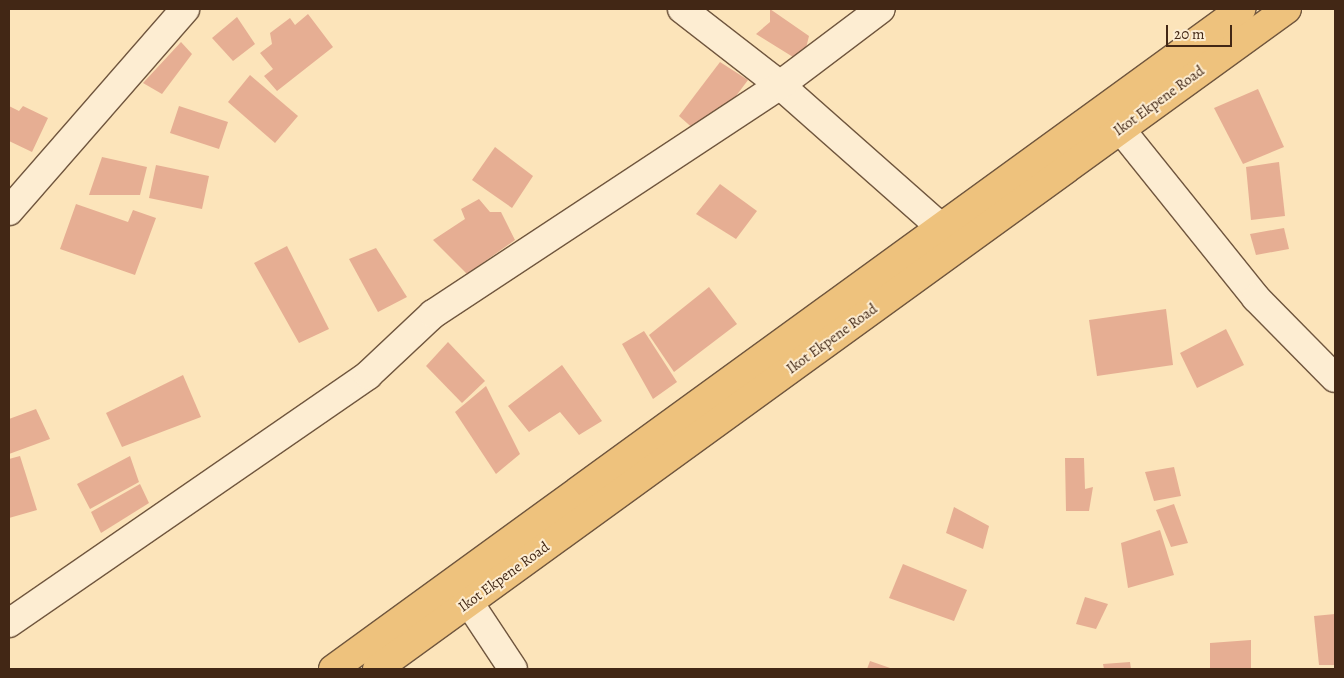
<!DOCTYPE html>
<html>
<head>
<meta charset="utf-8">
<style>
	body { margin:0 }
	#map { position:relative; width:1344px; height:678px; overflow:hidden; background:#fce4ba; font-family:Alegreya,serif }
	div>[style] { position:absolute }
	.building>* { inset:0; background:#e6ae93 }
	.roads { filter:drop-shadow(1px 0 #70563e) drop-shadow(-1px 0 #70563e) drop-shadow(0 1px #70563e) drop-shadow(0 -1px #70563e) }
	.minor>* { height:28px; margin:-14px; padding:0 14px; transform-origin:14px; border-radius:14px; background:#fdedd2 }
	.highway>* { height:28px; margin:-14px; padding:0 14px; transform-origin:14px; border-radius:14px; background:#eec27d }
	span { translate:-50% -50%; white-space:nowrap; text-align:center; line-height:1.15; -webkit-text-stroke:4px #fdedd2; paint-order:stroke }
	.street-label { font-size:15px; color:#422715 }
	.frame { position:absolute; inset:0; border:10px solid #422715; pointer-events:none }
	.scale { position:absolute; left:1166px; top:25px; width:66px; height:22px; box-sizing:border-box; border:2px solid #422715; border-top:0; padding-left:6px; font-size:15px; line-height:18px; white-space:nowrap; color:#422715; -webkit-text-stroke:4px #fdedd2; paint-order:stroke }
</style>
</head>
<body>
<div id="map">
	<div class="building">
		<i style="clip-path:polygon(770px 9px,809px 36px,805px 52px,793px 57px,756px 34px,770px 22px)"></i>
		<i style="clip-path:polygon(308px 14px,333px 47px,277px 91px,264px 76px,273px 69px,260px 53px,272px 44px,270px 33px,290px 18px,295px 25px)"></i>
		<i style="clip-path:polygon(237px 17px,255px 44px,233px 61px,212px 38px)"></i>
		<i style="clip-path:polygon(181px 42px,192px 54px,162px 94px,143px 83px)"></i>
		<i style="clip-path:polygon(720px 62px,748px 80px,727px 108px,696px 131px,679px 116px)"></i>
		<i style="clip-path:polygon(250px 75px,298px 116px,275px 143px,228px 102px)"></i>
		<i style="clip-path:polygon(1258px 89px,1284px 147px,1243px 164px,1214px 108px)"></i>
		<i style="clip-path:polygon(9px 106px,19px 111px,23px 106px,48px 118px,32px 152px,9px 141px)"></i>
		<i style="clip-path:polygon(179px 106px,228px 122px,219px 149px,170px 133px)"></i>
		<i style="clip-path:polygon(495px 147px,533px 176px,512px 208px,472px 180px)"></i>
		<i style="clip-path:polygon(102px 157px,147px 167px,140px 195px,89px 195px)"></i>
		<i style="clip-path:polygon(1279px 162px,1285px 216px,1251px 220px,1246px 167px)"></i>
		<i style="clip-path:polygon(156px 165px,209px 176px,202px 209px,149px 198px)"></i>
		<i style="clip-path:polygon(720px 184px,757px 211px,736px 239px,696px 214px)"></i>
		<i style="clip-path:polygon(479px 199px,490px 212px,501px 212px,515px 240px,467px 274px,433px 240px,465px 219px,461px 209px)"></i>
		<i style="clip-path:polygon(76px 204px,128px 222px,133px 210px,156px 218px,135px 275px,60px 249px)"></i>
		<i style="clip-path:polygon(1284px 228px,1289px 249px,1256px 255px,1250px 234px)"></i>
		<i style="clip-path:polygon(287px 246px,329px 329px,299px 343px,254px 263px)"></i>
		<i style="clip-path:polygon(376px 248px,407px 297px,378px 312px,349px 259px)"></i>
		<i style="clip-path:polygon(709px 287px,737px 324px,674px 372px,649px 335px)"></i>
		<i style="clip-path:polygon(1166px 309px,1173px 365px,1097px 376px,1089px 320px)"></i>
		<i style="clip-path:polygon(1226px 329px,1244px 365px,1197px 388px,1180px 353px)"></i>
		<i style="clip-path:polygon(644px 331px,677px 382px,653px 399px,622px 344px)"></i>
		<i style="clip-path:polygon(448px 342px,485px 381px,462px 403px,426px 366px)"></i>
		<i style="clip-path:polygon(562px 365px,602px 421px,579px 435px,560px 412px,529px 432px,508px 406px)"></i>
		<i style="clip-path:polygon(183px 375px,201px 417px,122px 447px,106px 413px)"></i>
		<i style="clip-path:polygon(486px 386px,520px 454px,496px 474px,455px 412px)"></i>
		<i style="clip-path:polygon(36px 409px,50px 439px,9px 454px,9px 419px)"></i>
		<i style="clip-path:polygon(20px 456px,37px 510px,9px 518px,9px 459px)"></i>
		<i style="clip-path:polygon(130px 456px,139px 482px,90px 509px,77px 484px)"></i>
		<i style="clip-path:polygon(1065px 458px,1084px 458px,1085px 489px,1093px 487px,1089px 511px,1066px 511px)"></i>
		<i style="clip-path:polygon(1174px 467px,1181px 496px,1154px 501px,1145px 472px)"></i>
		<i style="clip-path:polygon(140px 484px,149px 503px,101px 533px,91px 512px)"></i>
		<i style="clip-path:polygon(1174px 504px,1188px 543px,1171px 547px,1156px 510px)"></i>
		<i style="clip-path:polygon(954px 507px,989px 526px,983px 549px,946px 533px)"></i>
		<i style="clip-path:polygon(1160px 530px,1174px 575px,1128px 588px,1121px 543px)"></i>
		<i style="clip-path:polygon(903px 564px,967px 590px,954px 621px,889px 598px)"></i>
		<i style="clip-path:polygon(1085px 597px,1108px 604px,1096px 629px,1076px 624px)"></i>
		<i style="clip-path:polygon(1335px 614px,1335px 665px,1319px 665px,1314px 616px)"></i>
		<i style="clip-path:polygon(1251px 640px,1251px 669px,1210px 669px,1210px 643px)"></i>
		<i style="clip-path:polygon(870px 661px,893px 669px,867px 669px)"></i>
		<i style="clip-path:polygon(1130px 662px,1131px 669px,1104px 669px,1103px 664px)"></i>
	</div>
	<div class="roads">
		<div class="minor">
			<i style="left:682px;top:9px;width:124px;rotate:37.8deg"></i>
			<i style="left:780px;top:85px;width:217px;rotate:41.5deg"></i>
			<i style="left:1105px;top:110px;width:241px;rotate:51.2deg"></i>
			<i style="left:1256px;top:298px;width:112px;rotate:45.4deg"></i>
			<i style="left:9px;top:211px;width:268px;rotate:-48.9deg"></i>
			<i style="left:456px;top:583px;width:103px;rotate:56.5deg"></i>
			<i style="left:9px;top:623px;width:436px;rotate:-34.6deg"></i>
			<i style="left:368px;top:375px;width:89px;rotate:-43.2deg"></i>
			<i style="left:433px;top:314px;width:416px;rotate:-33.4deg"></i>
			<i style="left:780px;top:85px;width:126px;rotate:-37deg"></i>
		</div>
		<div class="highway">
			<i style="left:333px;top:669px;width:1123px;rotate:-36.01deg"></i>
			<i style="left:377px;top:669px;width:1124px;rotate:-35.95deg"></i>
		</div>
	</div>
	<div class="street-label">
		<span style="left:1159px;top:101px;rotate:-36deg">Ikot Ekpene Road</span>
		<span style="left:832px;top:339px;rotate:-36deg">Ikot Ekpene Road</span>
		<span style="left:504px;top:577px;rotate:-36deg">Ikot Ekpene Road</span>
	</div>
	<div class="frame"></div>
	<div class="scale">20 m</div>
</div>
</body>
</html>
